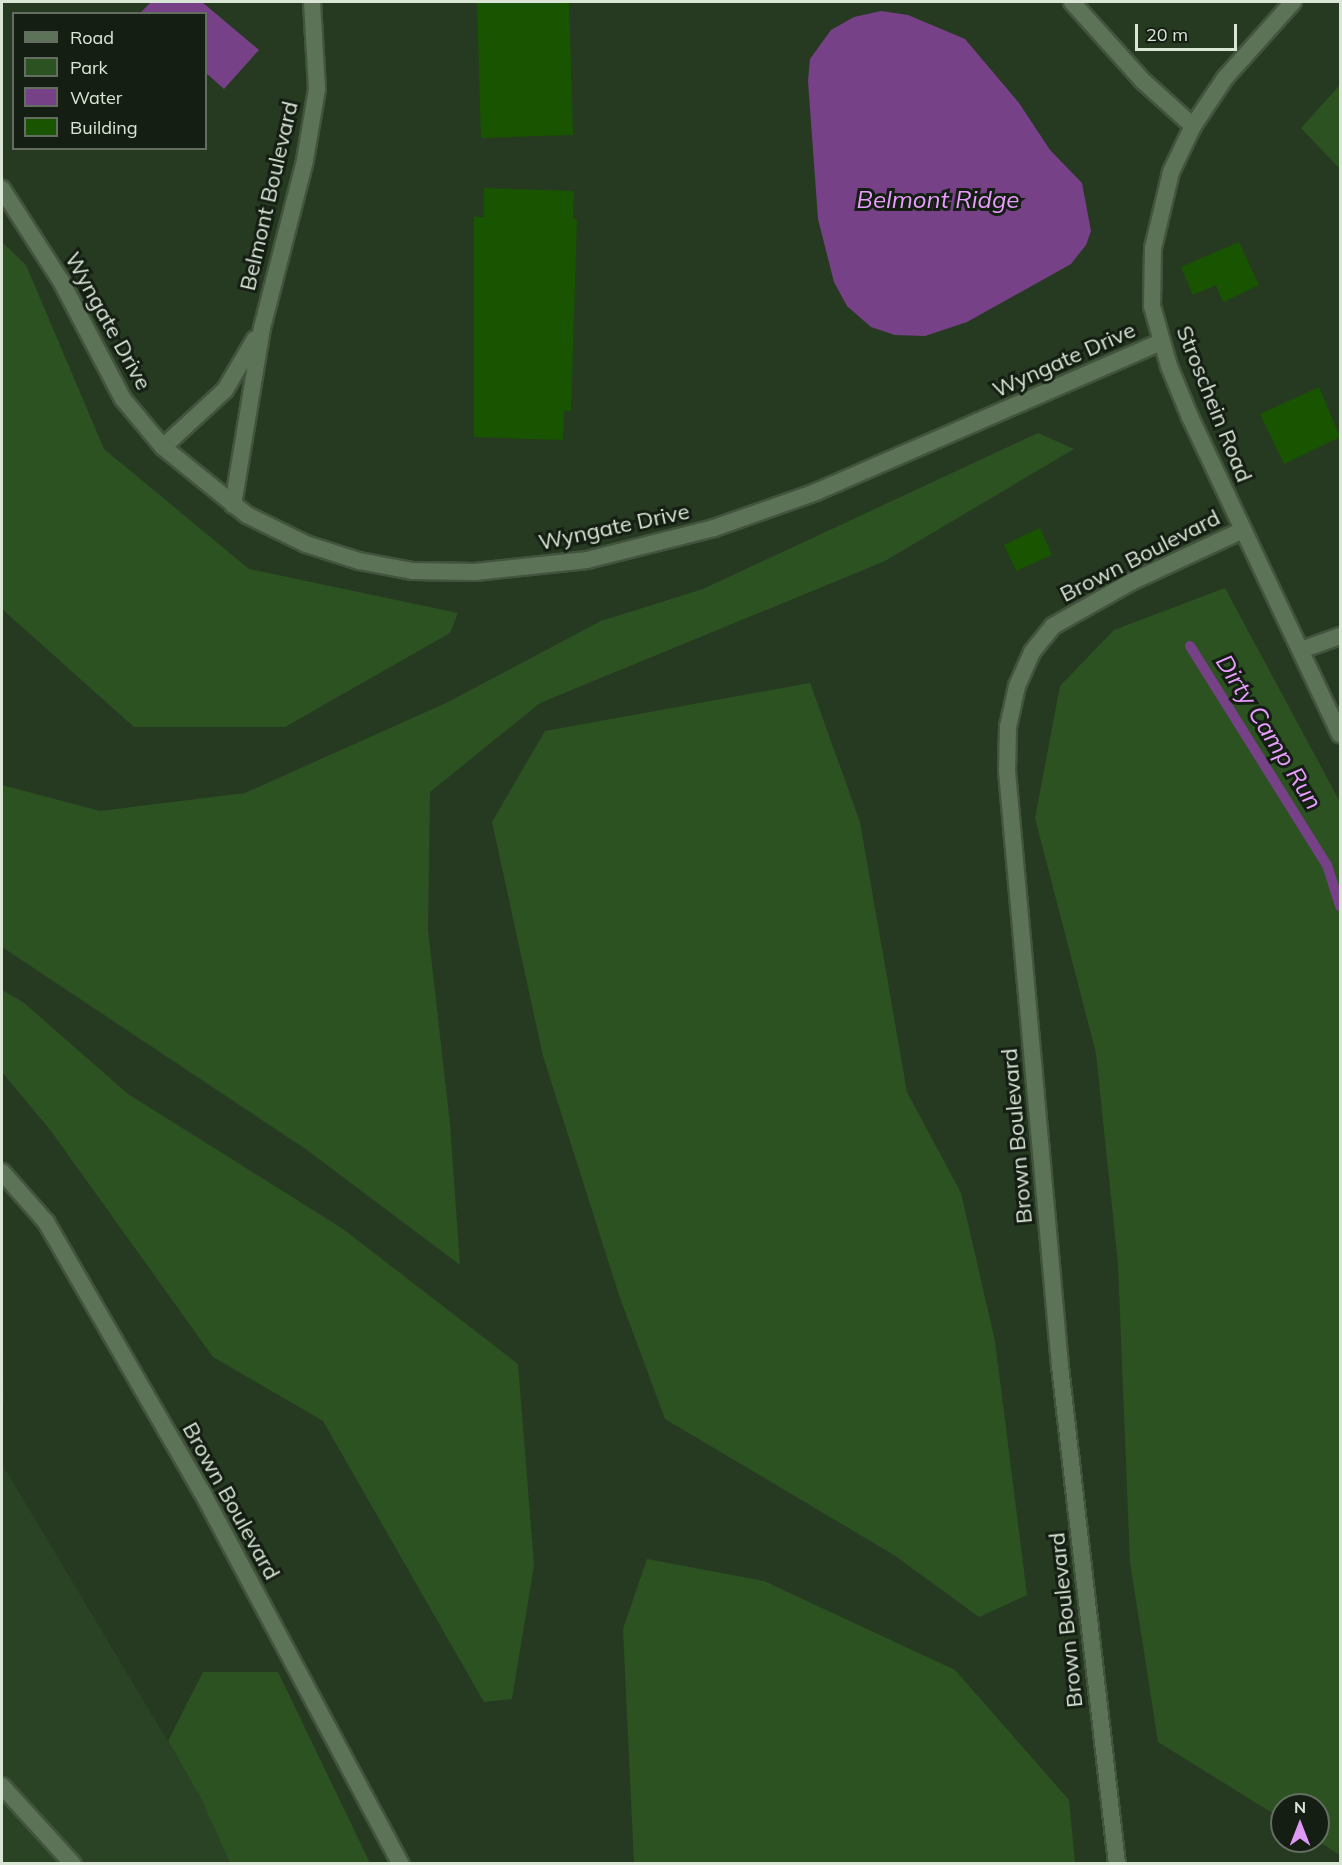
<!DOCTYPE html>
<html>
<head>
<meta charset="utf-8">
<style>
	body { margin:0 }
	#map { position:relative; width:1342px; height:1865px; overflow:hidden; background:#263a21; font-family:Mulish,sans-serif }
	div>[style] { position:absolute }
	.built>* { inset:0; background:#2a4324 }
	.green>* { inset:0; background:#2c5221 }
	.water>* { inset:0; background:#774188 }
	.stream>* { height:10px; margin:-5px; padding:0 5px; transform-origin:5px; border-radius:5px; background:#774188 }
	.building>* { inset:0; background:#195400 }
	.roads { filter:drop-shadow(2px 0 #43543e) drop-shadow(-2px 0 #43543e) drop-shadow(0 2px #43543e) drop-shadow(0 -2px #43543e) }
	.service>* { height:16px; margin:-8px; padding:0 8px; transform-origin:8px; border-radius:8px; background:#5d7357 }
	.minor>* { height:16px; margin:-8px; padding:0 8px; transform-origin:8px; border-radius:8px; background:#5d7357 }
	.tertiary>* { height:16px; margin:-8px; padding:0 8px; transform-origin:8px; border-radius:8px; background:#5d7357 }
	span { translate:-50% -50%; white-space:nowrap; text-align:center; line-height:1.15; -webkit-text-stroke:6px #151e13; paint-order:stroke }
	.street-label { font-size:22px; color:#d9e6d6 }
	.water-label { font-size:24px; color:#e79cfe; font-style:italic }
	.frame { position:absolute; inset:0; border:3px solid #d9e6d6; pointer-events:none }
	.legend { position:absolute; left:12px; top:12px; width:195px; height:138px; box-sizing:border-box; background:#151e13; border:2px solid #636e61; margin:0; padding:8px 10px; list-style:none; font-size:18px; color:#d9e6d6 }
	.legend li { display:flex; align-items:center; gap:12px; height:30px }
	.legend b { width:30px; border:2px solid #636e61 }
	.north { position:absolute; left:1270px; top:1793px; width:60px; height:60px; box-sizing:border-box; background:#151e13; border:2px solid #636e61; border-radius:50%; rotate:0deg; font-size:16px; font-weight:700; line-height:24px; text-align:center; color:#d9e6d6 }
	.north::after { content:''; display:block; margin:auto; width:21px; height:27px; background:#dd99f3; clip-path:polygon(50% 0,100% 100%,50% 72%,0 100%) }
	.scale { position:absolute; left:1135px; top:24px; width:102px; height:27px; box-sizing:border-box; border:3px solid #d9e6d6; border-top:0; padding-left:8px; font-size:18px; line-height:21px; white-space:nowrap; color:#d9e6d6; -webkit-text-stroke:4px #151e13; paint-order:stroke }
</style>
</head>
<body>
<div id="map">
	<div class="built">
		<i style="clip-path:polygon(2px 1277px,4px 1403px,2px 1410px)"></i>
		<i style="clip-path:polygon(2px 1464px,201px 1797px,230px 1863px,2px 1863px)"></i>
	</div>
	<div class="green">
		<i style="clip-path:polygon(1340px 85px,1340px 169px,1301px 128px)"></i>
		<i style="clip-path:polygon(2px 242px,26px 265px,104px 449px,249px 569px,458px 613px,450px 633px,285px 727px,134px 727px,2px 609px)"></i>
		<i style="clip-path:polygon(1038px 433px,1074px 449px,885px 561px,540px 703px,430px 792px,428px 930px,450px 1124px,460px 1265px,307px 1150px,2px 947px,2px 785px,100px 811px,245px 793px,446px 703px,601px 621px,703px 589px)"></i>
		<i style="clip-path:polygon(1225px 588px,1340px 802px,1340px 1855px,1318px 1841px,1318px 1805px,1282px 1805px,1282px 1819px,1158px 1742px,1130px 1562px,1118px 1264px,1096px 1053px,1035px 818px,1060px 686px,1114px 630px)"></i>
		<i style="clip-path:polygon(810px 683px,860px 822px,907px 1092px,961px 1193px,995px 1341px,1027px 1595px,979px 1617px,894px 1555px,665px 1419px,619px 1295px,543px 1056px,492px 822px,545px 731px)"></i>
		<i style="clip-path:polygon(2px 990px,23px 1002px,128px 1094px,343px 1229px,518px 1364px,534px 1565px,512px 1699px,484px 1702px,323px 1421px,213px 1357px,51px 1131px,2px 1072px)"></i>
		<i style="clip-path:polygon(647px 1559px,764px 1581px,955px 1670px,1069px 1800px,1075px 1863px,634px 1863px,623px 1629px)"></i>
		<i style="clip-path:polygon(203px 1672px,278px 1672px,370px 1863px,230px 1863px,201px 1798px,168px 1741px)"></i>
	</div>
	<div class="water">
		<i style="clip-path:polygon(151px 2px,202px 2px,259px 50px,224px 89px,206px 73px,206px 14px,140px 13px)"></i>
		<i style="clip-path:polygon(881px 11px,908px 15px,965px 39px,1019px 103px,1050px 150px,1082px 183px,1091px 231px,1086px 245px,1071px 264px,967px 322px,925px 336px,895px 335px,871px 327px,847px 306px,834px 282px,818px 219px,808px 81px,810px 59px,831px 30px,854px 17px)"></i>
	</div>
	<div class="stream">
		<i style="left:1190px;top:646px;width:258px;rotate:58deg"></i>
		<i style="left:1327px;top:865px;width:43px;rotate:72.4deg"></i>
	</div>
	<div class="building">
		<i style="clip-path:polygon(477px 2px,569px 2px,573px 135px,481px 138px)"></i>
		<i style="clip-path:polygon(484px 188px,574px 191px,573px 219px,577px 219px,571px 411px,564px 411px,563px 440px,474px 437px,474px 217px,484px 217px)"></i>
		<i style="clip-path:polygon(1239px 242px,1259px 285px,1223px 302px,1216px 285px,1193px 295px,1181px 267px)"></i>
		<i style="clip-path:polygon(1319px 387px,1340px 437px,1284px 464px,1260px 414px)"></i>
		<i style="clip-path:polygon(1040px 528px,1052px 555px,1016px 571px,1004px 545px)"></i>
	</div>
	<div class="roads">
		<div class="service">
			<i style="left:2px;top:1786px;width:105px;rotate:47.7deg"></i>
		</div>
		<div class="minor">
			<i style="left:1072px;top:2px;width:106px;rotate:48.1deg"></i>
			<i style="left:1143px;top:81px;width:67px;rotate:42deg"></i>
			<i style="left:163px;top:447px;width:84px;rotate:-42.6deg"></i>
			<i style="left:225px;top:390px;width:59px;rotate:-59.5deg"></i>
			<i style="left:233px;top:505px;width:179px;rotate:-80.7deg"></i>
			<i style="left:262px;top:328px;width:173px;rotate:-75.6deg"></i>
			<i style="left:305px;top:160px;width:72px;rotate:-80.4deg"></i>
			<i style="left:317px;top:89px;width:87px;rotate:-93.3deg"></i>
			<i style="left:1301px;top:650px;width:41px;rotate:-19.7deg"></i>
			<i style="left:2px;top:1172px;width:67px;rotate:48.7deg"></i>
			<i style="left:46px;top:1222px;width:310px;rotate:60deg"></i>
			<i style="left:201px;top:1490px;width:424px;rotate:61.9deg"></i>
			<i style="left:1117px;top:1864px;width:501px;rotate:-96.53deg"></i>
			<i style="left:1060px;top:1366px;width:597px;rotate:-95.09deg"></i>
			<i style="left:1007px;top:771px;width:44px;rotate:-88.7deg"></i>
			<i style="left:1008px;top:727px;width:42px;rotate:-77.6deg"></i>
			<i style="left:1017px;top:686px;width:37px;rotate:-66deg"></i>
			<i style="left:1032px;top:652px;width:33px;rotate:-51deg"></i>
			<i style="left:1053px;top:626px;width:90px;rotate:-29.4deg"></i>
			<i style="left:1131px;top:582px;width:123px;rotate:-24.9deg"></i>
		</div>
		<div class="tertiary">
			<i style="left:1293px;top:2px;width:102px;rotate:131.8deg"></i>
			<i style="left:1225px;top:78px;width:58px;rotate:123.7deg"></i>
			<i style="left:1193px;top:126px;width:51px;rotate:115.6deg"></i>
			<i style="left:1171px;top:172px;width:78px;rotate:103.3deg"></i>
			<i style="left:1153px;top:248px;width:58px;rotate:91deg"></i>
			<i style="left:1152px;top:306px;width:62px;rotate:74.2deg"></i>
			<i style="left:1169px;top:366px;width:55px;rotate:67.6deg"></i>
			<i style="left:1190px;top:417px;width:351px;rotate:64.7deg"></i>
			<i style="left:2px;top:189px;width:109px;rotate:57.3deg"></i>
			<i style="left:61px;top:281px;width:133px;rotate:62.3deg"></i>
			<i style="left:123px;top:399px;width:62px;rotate:50.2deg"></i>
			<i style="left:163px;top:447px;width:108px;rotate:39deg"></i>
			<i style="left:247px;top:515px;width:66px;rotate:26.2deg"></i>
			<i style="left:306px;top:544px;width:56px;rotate:17.8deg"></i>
			<i style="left:359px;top:561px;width:55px;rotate:10.5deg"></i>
			<i style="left:413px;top:571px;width:62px;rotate:0.9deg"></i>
			<i style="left:475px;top:572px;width:113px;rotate:-6.1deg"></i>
			<i style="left:587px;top:560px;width:131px;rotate:-14.1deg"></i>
			<i style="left:714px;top:528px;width:108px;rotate:-19.4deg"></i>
			<i style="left:816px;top:492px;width:376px;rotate:-23.5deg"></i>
		</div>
	</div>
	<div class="street-label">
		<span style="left:269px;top:196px;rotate:-77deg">Belmont Boulevard</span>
		<span style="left:108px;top:321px;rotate:61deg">Wyngate Drive</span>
		<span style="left:1064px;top:360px;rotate:-24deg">Wyngate Drive</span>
		<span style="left:1214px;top:404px;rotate:68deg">Stroschein Road</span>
		<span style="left:614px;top:527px;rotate:-12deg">Wyngate Drive</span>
		<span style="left:1140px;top:556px;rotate:-27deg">Brown Boulevard</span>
		<span style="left:1017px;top:1136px;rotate:-95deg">Brown Boulevard</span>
		<span style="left:231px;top:1501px;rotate:61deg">Brown Boulevard</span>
		<span style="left:1066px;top:1620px;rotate:-96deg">Brown Boulevard</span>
	</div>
	<div class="water-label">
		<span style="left:938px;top:200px">Belmont Ridge</span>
		<span style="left:1269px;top:732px;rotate:58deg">Dirty Camp Run</span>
	</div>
	<div class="frame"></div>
	<ul class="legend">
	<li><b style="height:8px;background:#5d7357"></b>Road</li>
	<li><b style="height:16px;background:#2c5221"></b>Park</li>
	<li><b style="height:16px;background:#774188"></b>Water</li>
	<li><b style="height:16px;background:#195400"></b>Building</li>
	</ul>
	<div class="north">N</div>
	<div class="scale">20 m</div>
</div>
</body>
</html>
